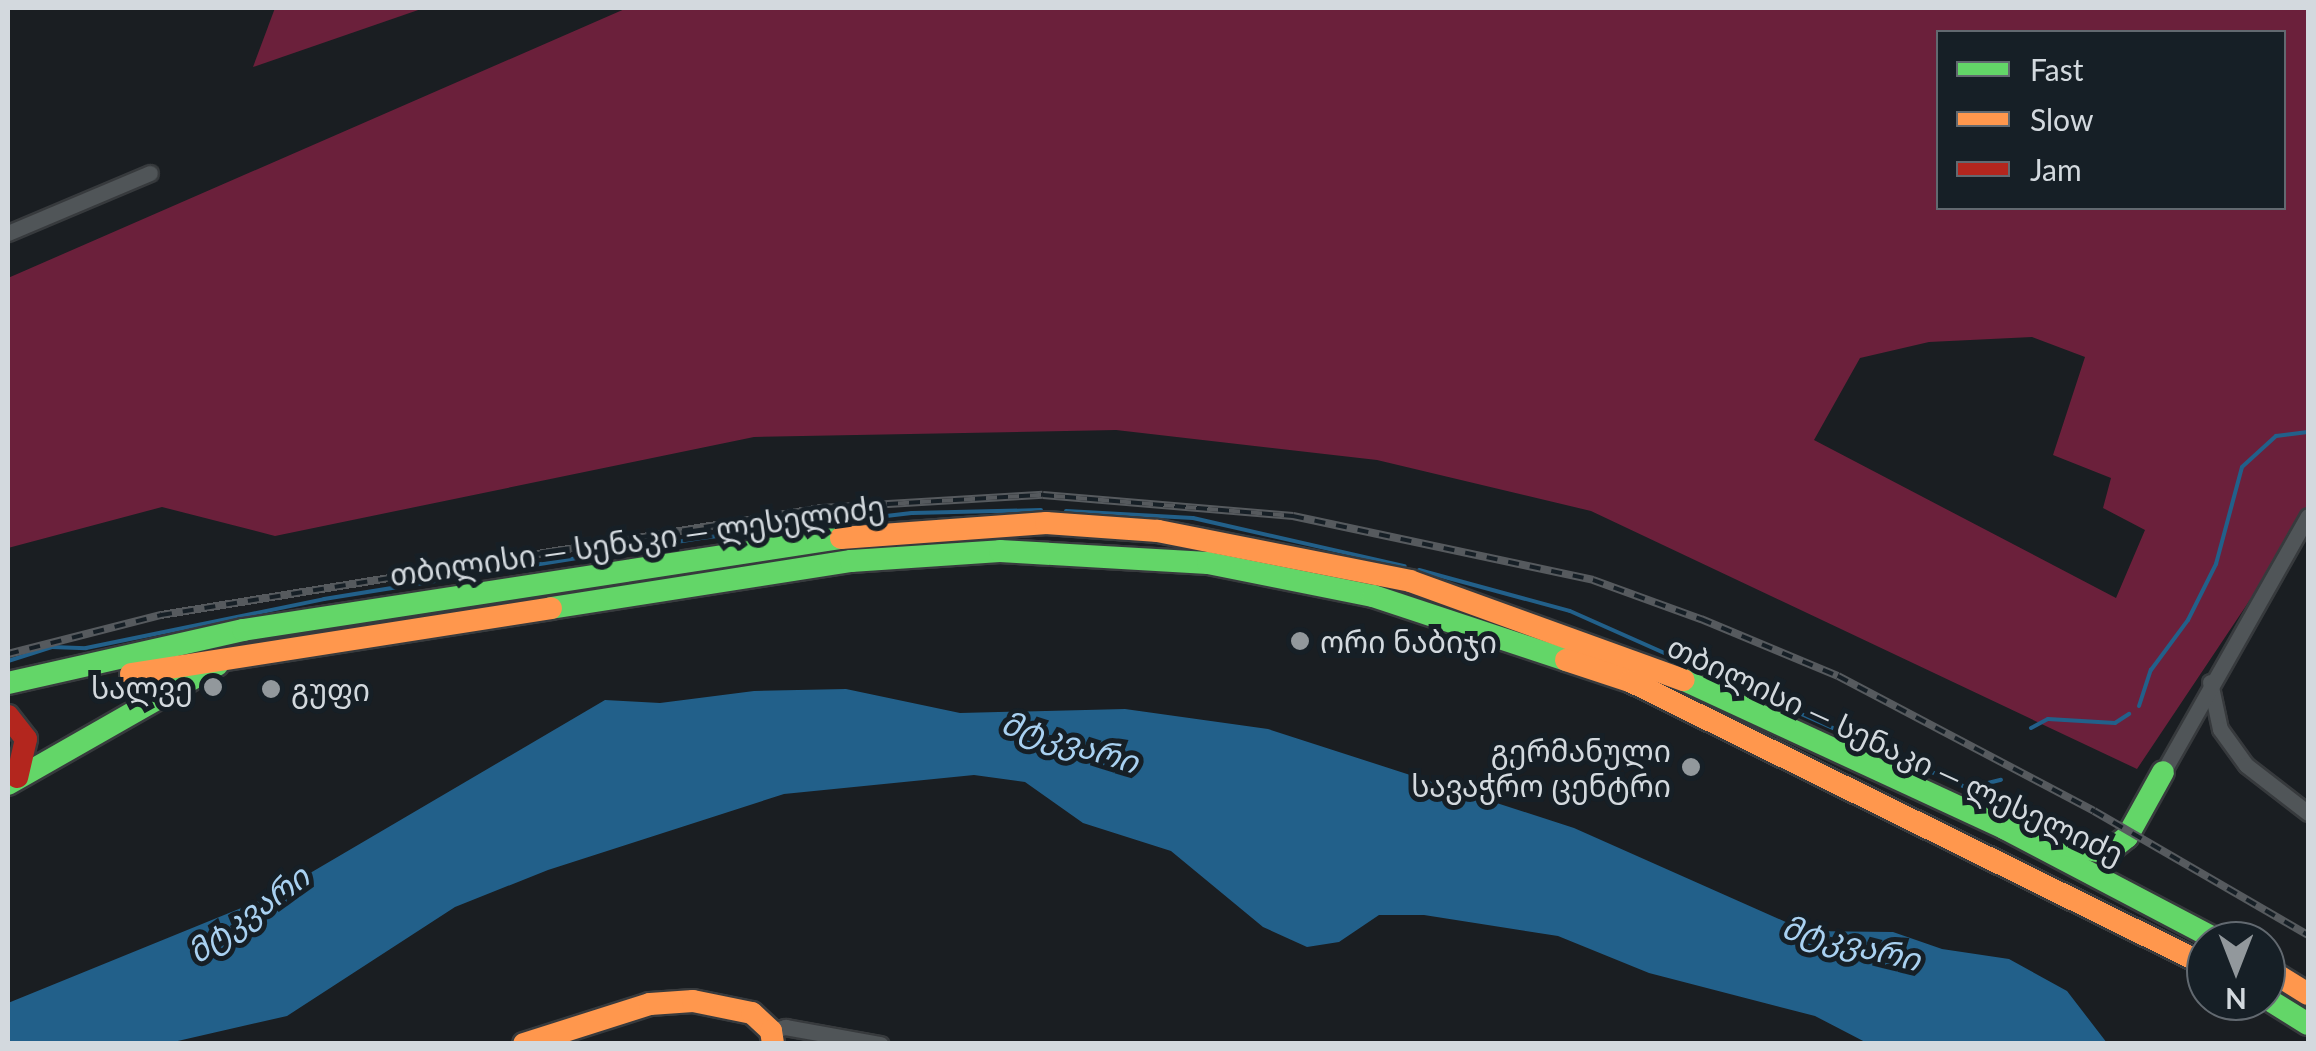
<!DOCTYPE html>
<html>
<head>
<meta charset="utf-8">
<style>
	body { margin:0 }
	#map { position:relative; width:2316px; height:1051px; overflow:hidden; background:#1a1e22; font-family:Lato,"Noto Sans Georgian",sans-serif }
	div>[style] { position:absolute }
	.forest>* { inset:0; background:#6b203b }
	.water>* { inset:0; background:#22608a }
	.stream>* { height:4px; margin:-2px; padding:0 2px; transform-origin:2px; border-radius:2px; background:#22608a }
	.roads { filter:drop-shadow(2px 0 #373a3d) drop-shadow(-2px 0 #373a3d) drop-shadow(0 2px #373a3d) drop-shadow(0 -2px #373a3d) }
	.street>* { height:15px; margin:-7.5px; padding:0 7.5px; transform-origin:7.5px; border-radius:7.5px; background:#505558 }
	.fast>* { height:22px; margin:-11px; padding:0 11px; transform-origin:11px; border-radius:11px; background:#63d668 }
	.slow>* { height:22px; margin:-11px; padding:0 11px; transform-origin:11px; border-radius:11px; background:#ff974d }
	.jam>* { height:22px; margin:-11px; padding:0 11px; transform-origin:11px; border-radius:11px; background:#b3261e }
	.rail>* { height:8px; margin-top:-4px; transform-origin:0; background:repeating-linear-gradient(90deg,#161f26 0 11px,#565a5e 0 22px); box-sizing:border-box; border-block:2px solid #565a5e }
	.dots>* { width:28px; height:28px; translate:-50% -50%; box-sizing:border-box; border:5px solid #161f26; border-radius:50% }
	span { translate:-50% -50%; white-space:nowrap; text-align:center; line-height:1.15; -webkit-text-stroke:10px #161f26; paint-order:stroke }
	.street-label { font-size:30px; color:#d3d9de }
	.poi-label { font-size:30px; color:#d3d9de }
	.left { translate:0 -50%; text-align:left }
	.right { translate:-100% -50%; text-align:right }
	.water-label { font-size:32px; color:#a9d1f1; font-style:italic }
	.frame { position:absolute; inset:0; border:10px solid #d3d9de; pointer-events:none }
	.legend { position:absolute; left:1936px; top:30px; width:350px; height:180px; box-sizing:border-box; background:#161f26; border:2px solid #626970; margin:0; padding:12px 18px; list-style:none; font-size:30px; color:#d3d9de }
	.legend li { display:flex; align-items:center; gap:20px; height:50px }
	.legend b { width:50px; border:2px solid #626970 }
	.north { position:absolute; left:2186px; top:921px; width:100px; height:100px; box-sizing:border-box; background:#161f26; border:2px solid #626970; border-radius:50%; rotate:180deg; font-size:28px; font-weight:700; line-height:40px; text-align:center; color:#d3d9de }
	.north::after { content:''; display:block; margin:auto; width:35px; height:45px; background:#92989c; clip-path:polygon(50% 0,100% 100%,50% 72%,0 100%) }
</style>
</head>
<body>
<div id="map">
	<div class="forest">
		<i style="clip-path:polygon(275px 8px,424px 8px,253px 67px)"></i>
		<i style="clip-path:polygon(evenodd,627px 8px,2308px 8px,2308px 513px,2137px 769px,1591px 511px,1377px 460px,1116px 430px,754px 437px,275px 536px,162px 507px,8px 548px,8px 278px,627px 8px,1938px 32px,2284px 32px,2284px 208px,1938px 208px,1938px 32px,627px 8px,2032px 337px,2085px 357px,2053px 455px,2111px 478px,2103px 508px,2145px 530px,2116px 598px,1814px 440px,1860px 358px,1929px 342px,2032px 337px)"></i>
	</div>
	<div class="water">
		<i style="clip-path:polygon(846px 689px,960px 713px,1125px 709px,1268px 729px,1574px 828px,1806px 931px,1893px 932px,1942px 949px,2009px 959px,2067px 991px,2107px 1043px,1867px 1043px,1815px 1016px,1649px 973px,1558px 936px,1424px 915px,1379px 915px,1339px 942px,1307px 947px,1263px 927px,1171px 851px,1083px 823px,1025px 782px,974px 775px,784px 794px,548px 870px,455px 907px,287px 1016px,169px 1043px,8px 1043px,8px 1003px,271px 896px,605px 700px,660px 703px,754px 691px)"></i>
	</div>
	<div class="stream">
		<i style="left:1066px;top:511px;width:127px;rotate:3.2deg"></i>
		<i style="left:1193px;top:518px;width:217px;rotate:12.8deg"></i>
		<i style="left:1419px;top:570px;width:156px;rotate:15.2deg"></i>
		<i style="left:1570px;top:611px;width:436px;rotate:24deg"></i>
		<i style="left:1968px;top:788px;width:34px;rotate:-14deg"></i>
		<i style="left:8px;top:661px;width:46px;rotate:-17.7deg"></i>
		<i style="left:52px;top:647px;width:34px;rotate:2deg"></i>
		<i style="left:86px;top:648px;width:243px;rotate:-11.6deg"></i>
		<i style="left:324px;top:599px;width:382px;rotate:-9.2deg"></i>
		<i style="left:701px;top:538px;width:212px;rotate:-6.8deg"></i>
		<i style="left:912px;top:513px;width:129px;rotate:-1.3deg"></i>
		<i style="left:2139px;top:706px;width:38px;rotate:-72deg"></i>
		<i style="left:2151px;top:670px;width:62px;rotate:-53.5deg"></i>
		<i style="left:2188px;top:620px;width:63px;rotate:-63.4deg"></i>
		<i style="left:2216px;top:564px;width:100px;rotate:-75deg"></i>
		<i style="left:2242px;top:467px;width:46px;rotate:-42.4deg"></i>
		<i style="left:2276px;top:436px;width:32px;rotate:-7deg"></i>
		<i style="left:2031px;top:728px;width:19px;rotate:-28deg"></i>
		<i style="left:2048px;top:719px;width:67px;rotate:3.4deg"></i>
		<i style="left:2115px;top:723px;width:17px;rotate:-33deg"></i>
	</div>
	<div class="roads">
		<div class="street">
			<i style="left:8px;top:233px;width:154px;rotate:-22.9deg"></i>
			<i style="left:2210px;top:682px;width:48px;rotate:78deg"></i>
			<i style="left:2220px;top:729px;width:44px;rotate:54.2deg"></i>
			<i style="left:2246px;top:765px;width:78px;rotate:37.7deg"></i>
			<i style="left:2163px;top:772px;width:294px;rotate:-60.5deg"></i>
			<i style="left:771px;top:1031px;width:15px;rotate:-16deg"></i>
			<i style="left:785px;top:1027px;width:97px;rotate:10.1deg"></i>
		</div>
		<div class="fast">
			<i style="left:551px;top:608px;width:304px;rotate:-8.9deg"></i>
			<i style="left:851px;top:561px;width:149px;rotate:-3.8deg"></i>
			<i style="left:1000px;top:551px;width:208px;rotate:3.3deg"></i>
			<i style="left:1208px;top:563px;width:168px;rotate:11.3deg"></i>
			<i style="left:1373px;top:596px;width:203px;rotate:18.3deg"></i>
			<i style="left:1684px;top:680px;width:353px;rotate:24.8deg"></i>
			<i style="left:2004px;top:828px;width:243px;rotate:27.7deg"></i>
			<i style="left:8px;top:683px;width:241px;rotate:-12.7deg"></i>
			<i style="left:243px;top:630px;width:605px;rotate:-8.75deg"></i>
			<i style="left:8px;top:784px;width:241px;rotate:-29.7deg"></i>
			<i style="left:2062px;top:844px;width:46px;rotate:11.3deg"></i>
			<i style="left:2107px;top:853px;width:26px;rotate:-39deg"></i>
			<i style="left:2127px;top:837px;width:74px;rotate:-61deg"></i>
			<i style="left:2266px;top:998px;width:49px;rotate:31.8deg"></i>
		</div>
		<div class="slow">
			<i style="left:841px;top:538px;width:206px;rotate:-4.2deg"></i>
			<i style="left:1046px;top:523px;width:112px;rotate:4.1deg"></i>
			<i style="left:1158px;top:531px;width:257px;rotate:11.2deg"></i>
			<i style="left:1410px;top:581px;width:291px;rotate:19.9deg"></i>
			<i style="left:1566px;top:660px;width:67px;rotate:18.2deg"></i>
			<i style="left:1630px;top:681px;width:642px;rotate:26.25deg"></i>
			<i style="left:131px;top:674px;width:425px;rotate:-8.9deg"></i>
			<i style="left:2266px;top:968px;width:49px;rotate:31.8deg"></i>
			<i style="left:524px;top:1044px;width:132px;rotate:-17.6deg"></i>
			<i style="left:650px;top:1004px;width:43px;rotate:-4deg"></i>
			<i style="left:693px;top:1001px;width:60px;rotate:11.5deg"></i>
			<i style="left:752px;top:1013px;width:26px;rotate:43deg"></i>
			<i style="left:771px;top:1031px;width:13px;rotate:81deg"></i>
		</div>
		<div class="jam">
			<i style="left:8px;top:716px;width:29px;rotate:52deg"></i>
			<i style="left:26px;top:739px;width:39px;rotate:103deg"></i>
		</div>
	</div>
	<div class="rail">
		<i style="left:8px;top:654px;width:158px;rotate:-14.3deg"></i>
		<i style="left:161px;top:615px;width:669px;rotate:-9.21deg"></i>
		<i style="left:821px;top:508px;width:222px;rotate:-3.4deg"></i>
		<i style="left:1043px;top:495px;width:251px;rotate:4.8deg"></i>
		<i style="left:1293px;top:516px;width:307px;rotate:12deg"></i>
		<i style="left:1593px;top:580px;width:115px;rotate:19.9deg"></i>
		<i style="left:1701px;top:619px;width:148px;rotate:22.6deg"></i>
		<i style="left:1838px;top:676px;width:289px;rotate:27.8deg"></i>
		<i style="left:2094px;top:811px;width:247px;rotate:30.1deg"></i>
	</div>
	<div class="dots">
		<i style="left:1300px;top:641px;background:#92989c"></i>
		<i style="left:213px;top:687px;background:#92989c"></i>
		<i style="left:271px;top:689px;background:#92989c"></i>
		<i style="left:1691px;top:767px;background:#92989c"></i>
	</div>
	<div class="street-label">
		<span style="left:637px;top:540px;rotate:-8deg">თბილისი — სენაკი — ლესელიძე</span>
		<span style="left:1896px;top:749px;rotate:25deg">თბილისი — სენაკი — ლესელიძე</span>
	</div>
	<div class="poi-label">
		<span class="left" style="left:1320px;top:641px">ორი ნაბიჯი</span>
		<span class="right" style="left:193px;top:687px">სალვე</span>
		<span class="left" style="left:291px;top:689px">გუფი</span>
		<span class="right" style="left:1671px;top:767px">გერმანული<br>სავაჭრო ცენტრი</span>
	</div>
	<div class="water-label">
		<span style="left:1070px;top:742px;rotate:17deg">მტკვარი</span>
		<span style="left:248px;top:914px;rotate:-36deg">მტკვარი</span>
		<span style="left:1851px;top:943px;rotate:14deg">მტკვარი</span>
	</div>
	<div class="frame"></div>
	<ul class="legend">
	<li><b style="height:12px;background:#63d668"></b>Fast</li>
	<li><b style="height:12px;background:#ff974d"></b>Slow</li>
	<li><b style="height:12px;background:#b3261e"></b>Jam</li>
	</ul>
	<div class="north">N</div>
</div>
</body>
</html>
